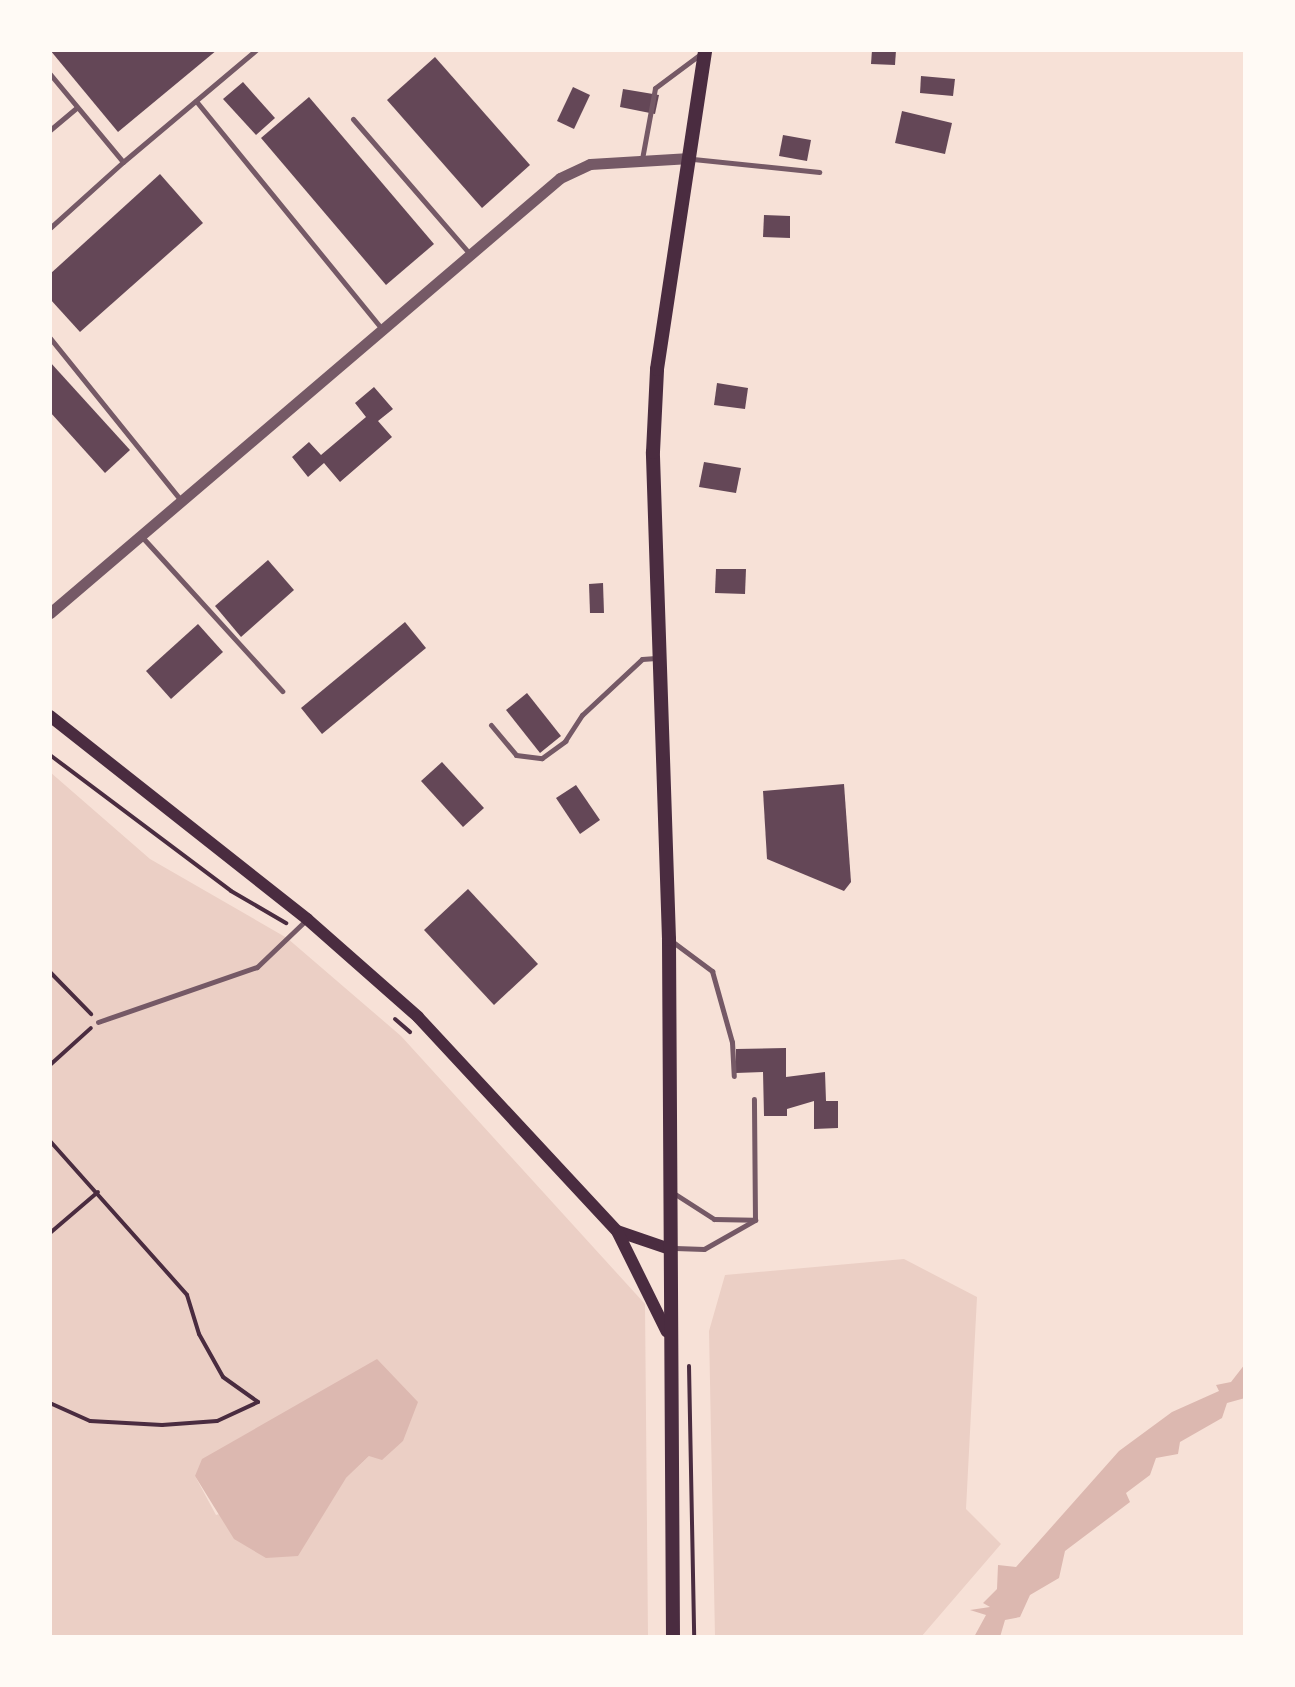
<!DOCTYPE html>
<html>
<head>
<meta charset="utf-8">
<style>
	body { margin:0 }
	#map { position:relative; width:1295px; height:1687px; overflow:hidden; background:#f7e1d7; font-family:"PT Serif",serif }
	div>[style] { position:absolute }
	.green>* { inset:0; background:#ebcfc5 }
	.water>* { inset:0; background:#dcb8b0 }
	.building>* { inset:0; background:#644757 }
	.path>* { height:4px; margin:-2px; padding:0 2px; transform-origin:2px; border-radius:2px; background:#4a2c40 }
	.service>* { height:5px; margin:-2.5px; padding:0 2.5px; transform-origin:2.5px; border-radius:2.5px; background:#755966 }
	.tertiary>* { height:11px; margin:-5.5px; padding:0 5.5px; transform-origin:5.5px; border-radius:5.5px; background:#755966 }
	.secondary>* { height:12px; margin:-6px; padding:0 6px; transform-origin:6px; border-radius:6px; background:#4a2c40 }
	.primary>* { height:14px; margin:-7px; padding:0 7px; transform-origin:7px; border-radius:7px; background:#4a2c40 }
	span { translate:-50% -50%; white-space:nowrap; text-align:center; line-height:1.15; -webkit-text-stroke:10px #fffaf5; paint-order:stroke }
	.frame { position:absolute; inset:0; border:52px solid #fffaf5; pointer-events:none }
</style>
</head>
<body>
<div id="map">
	<div class="green">
		<i style="clip-path:polygon(evenodd,50px 772px,150px 859px,287px 938px,401px 1036px,645px 1304px,648px 1637px,50px 1637px,50px 772px,403px 1441px,369px 1456px,346px 1478px,216px 1515px,195px 1476px,403px 1441px)"></i>
		<i style="clip-path:polygon(904px 1259px,977px 1297px,966px 1509px,1001px 1544px,921px 1637px,715px 1637px,709px 1331px,725px 1275px)"></i>
	</div>
	<div class="water">
		<i style="clip-path:polygon(377px 1359px,418px 1402px,403px 1441px,382px 1460px,369px 1456px,346px 1478px,298px 1556px,266px 1558px,234px 1539px,195px 1476px,202px 1459px)"></i>
		<i style="clip-path:polygon(1245px 1364px,1245px 1398px,1227px 1403px,1222px 1418px,1180px 1442px,1178px 1454px,1156px 1458px,1150px 1475px,1126px 1493px,1130px 1502px,1065px 1551px,1059px 1578px,1030px 1595px,1020px 1617px,1005px 1620px,1000px 1637px,974px 1637px,986px 1615px,970px 1610px,990px 1607px,983px 1603px,997px 1589px,998px 1565px,1016px 1567px,1119px 1451px,1172px 1412px,1219px 1391px,1216px 1385px,1231px 1382px)"></i>
	</div>
	<div class="building">
		<i style="clip-path:polygon(50px 50px,217px 50px,118px 132px)"></i>
		<i style="clip-path:polygon(872px 50px,896px 50px,895px 65px,871px 64px)"></i>
		<i style="clip-path:polygon(435px 57px,530px 165px,482px 208px,387px 100px)"></i>
		<i style="clip-path:polygon(921px 76px,955px 79px,953px 96px,920px 93px)"></i>
		<i style="clip-path:polygon(243px 82px,275px 118px,256px 135px,223px 99px)"></i>
		<i style="clip-path:polygon(573px 87px,590px 95px,574px 129px,557px 121px)"></i>
		<i style="clip-path:polygon(623px 89px,659px 95px,655px 114px,620px 107px)"></i>
		<i style="clip-path:polygon(309px 97px,434px 244px,386px 285px,261px 138px)"></i>
		<i style="clip-path:polygon(902px 111px,952px 123px,945px 154px,895px 143px)"></i>
		<i style="clip-path:polygon(783px 135px,811px 140px,807px 161px,779px 156px)"></i>
		<i style="clip-path:polygon(160px 174px,203px 223px,80px 332px,50px 299px,50px 274px)"></i>
		<i style="clip-path:polygon(764px 215px,790px 216px,790px 238px,763px 237px)"></i>
		<i style="clip-path:polygon(50px 362px,130px 450px,105px 473px,50px 412px)"></i>
		<i style="clip-path:polygon(717px 383px,748px 388px,745px 409px,714px 405px)"></i>
		<i style="clip-path:polygon(374px 387px,393px 409px,378px 421px,392px 437px,340px 482px,324px 463px,308px 477px,292px 457px,309px 442px,321px 455px,366px 417px,355px 403px)"></i>
		<i style="clip-path:polygon(704px 462px,741px 468px,736px 493px,699px 487px)"></i>
		<i style="clip-path:polygon(268px 560px,294px 590px,241px 637px,215px 606px)"></i>
		<i style="clip-path:polygon(716px 569px,746px 569px,745px 594px,715px 593px)"></i>
		<i style="clip-path:polygon(603px 583px,604px 613px,590px 613px,589px 584px)"></i>
		<i style="clip-path:polygon(405px 622px,426px 648px,322px 734px,301px 708px)"></i>
		<i style="clip-path:polygon(198px 624px,223px 652px,171px 699px,146px 671px)"></i>
		<i style="clip-path:polygon(527px 693px,561px 736px,540px 753px,506px 710px)"></i>
		<i style="clip-path:polygon(442px 762px,484px 808px,463px 827px,421px 781px)"></i>
		<i style="clip-path:polygon(844px 784px,851px 882px,844px 891px,767px 859px,763px 791px)"></i>
		<i style="clip-path:polygon(576px 785px,600px 820px,580px 834px,556px 798px)"></i>
		<i style="clip-path:polygon(468px 889px,538px 964px,494px 1005px,424px 930px)"></i>
		<i style="clip-path:polygon(786px 1048px,786px 1077px,825px 1072px,826px 1101px,838px 1101px,838px 1128px,814px 1129px,814px 1101px,787px 1109px,787px 1116px,764px 1116px,763px 1072px,736px 1073px,736px 1049px)"></i>
	</div>
	<div class="path">
		<i style="left:50px;top:755px;width:226px;rotate:36.9deg"></i>
		<i style="left:231px;top:891px;width:64px;rotate:30.2deg"></i>
		<i style="left:50px;top:972px;width:59px;rotate:45.7deg"></i>
		<i style="left:395px;top:1019px;width:20px;rotate:41deg"></i>
		<i style="left:50px;top:1065px;width:55px;rotate:-42.1deg"></i>
		<i style="left:50px;top:1141px;width:206px;rotate:48.3deg"></i>
		<i style="left:187px;top:1295px;width:41px;rotate:72.9deg"></i>
		<i style="left:199px;top:1334px;width:49px;rotate:60.8deg"></i>
		<i style="left:223px;top:1377px;width:43px;rotate:35.5deg"></i>
		<i style="left:258px;top:1402px;width:45px;rotate:155.1deg"></i>
		<i style="left:217px;top:1421px;width:55px;rotate:175.8deg"></i>
		<i style="left:162px;top:1425px;width:72px;rotate:-176.8deg"></i>
		<i style="left:90px;top:1421px;width:44px;rotate:-155.8deg"></i>
		<i style="left:50px;top:1233px;width:63px;rotate:-40.5deg"></i>
		<i style="left:689px;top:1366px;width:271px;rotate:88.9deg"></i>
	</div>
	<div class="service">
		<i style="left:50px;top:74px;width:114px;rotate:50.3deg"></i>
		<i style="left:123px;top:162px;width:98px;rotate:137.9deg"></i>
		<i style="left:196px;top:101px;width:291px;rotate:50.8deg"></i>
		<i style="left:353px;top:119px;width:179px;rotate:49.1deg"></i>
		<i style="left:50px;top:130px;width:35px;rotate:-40deg"></i>
		<i style="left:642px;top:159px;width:72px;rotate:-79.6deg"></i>
		<i style="left:655px;top:88px;width:59px;rotate:-36.7deg"></i>
		<i style="left:693px;top:159px;width:127px;rotate:5.9deg"></i>
		<i style="left:123px;top:162px;width:174px;rotate:-40.1deg"></i>
		<i style="left:50px;top:338px;width:207px;rotate:51.1deg"></i>
		<i style="left:143px;top:538px;width:207px;rotate:47.7deg"></i>
		<i style="left:491px;top:725px;width:39px;rotate:50deg"></i>
		<i style="left:516px;top:755px;width:26px;rotate:7deg"></i>
		<i style="left:542px;top:758px;width:29px;rotate:-36deg"></i>
		<i style="left:565px;top:741px;width:31px;rotate:-57deg"></i>
		<i style="left:582px;top:715px;width:82px;rotate:-43deg"></i>
		<i style="left:642px;top:659px;width:14px;rotate:-4deg"></i>
		<i style="left:673px;top:942px;width:49px;rotate:36.6deg"></i>
		<i style="left:712px;top:971px;width:74px;rotate:74.3deg"></i>
		<i style="left:732px;top:1042px;width:34px;rotate:87deg"></i>
		<i style="left:98px;top:1022px;width:168px;rotate:-19.1deg"></i>
		<i style="left:257px;top:967px;width:68px;rotate:-43.8deg"></i>
		<i style="left:672px;top:1192px;width:50px;rotate:32.7deg"></i>
		<i style="left:714px;top:1219px;width:39px;rotate:1deg"></i>
		<i style="left:675px;top:1248px;width:29px;rotate:2deg"></i>
		<i style="left:704px;top:1249px;width:59px;rotate:-29.6deg"></i>
		<i style="left:755px;top:1220px;width:121px;rotate:-90.5deg"></i>
	</div>
	<div class="tertiary">
		<i style="left:50px;top:613px;width:670px;rotate:-40.46deg"></i>
		<i style="left:560px;top:178px;width:33px;rotate:-25deg"></i>
		<i style="left:590px;top:164px;width:100px;rotate:-3.4deg"></i>
	</div>
	<div class="secondary">
		<i style="left:50px;top:716px;width:328px;rotate:38.3deg"></i>
		<i style="left:307px;top:919px;width:148px;rotate:41.4deg"></i>
		<i style="left:418px;top:1017px;width:292px;rotate:47.1deg"></i>
		<i style="left:617px;top:1231px;width:53px;rotate:18.8deg"></i>
		<i style="left:618px;top:1233px;width:110px;rotate:63.7deg"></i>
	</div>
	<div class="primary">
		<i style="left:673px;top:1637px;width:698px;rotate:-90.33deg"></i>
		<i style="left:669px;top:939px;width:487px;rotate:-91.9deg"></i>
		<i style="left:653px;top:452px;width:83px;rotate:-87.2deg"></i>
		<i style="left:657px;top:369px;width:323px;rotate:-81.4deg"></i>
	</div>
	<div class="frame"></div>
</div>
</body>
</html>
